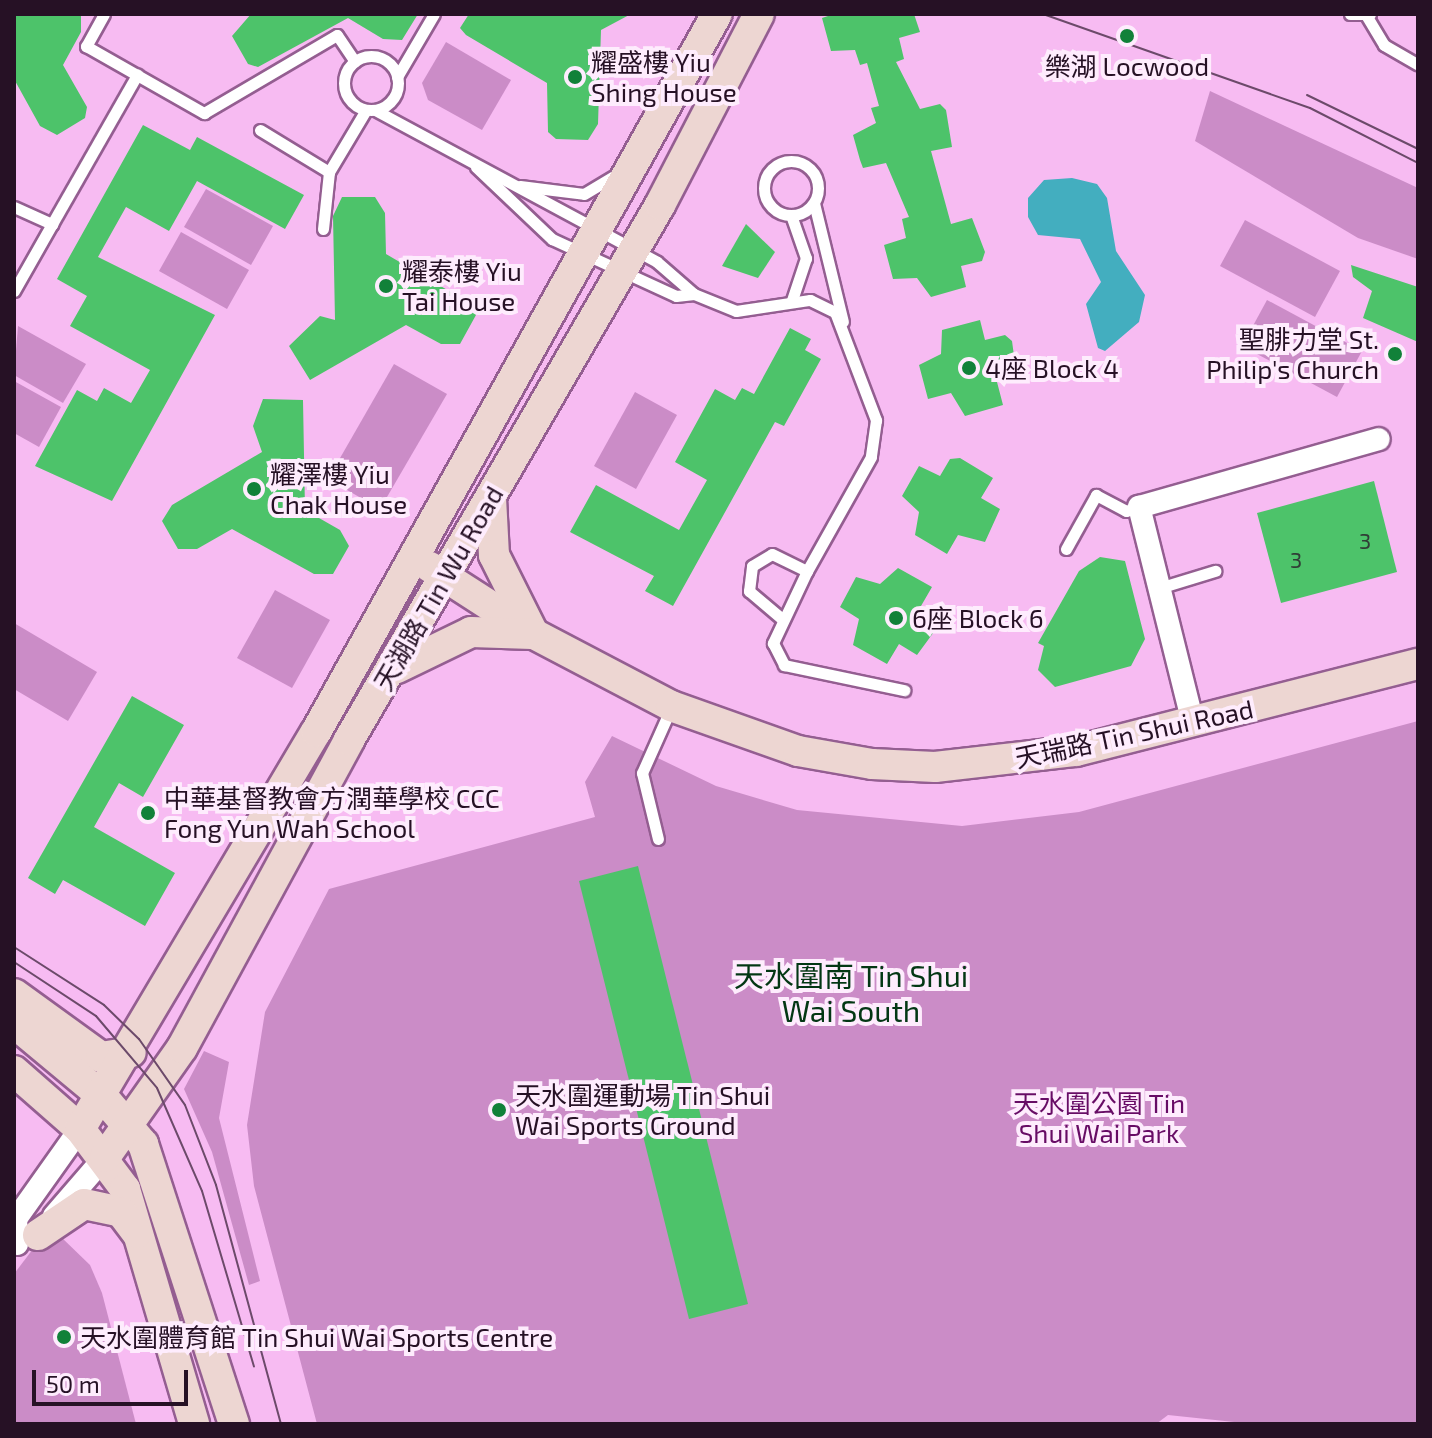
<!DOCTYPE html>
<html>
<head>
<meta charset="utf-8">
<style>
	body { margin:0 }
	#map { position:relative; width:1432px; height:1438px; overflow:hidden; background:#f7bbf2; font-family:"Exo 2","Noto Sans TC",sans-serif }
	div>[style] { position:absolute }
	.green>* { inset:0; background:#cb8cc7 }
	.water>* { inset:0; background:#43aebf }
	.building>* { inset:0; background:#4dc36a }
	.roads { filter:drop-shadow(2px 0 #945e91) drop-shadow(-2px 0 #945e91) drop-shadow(0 2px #945e91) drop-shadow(0 -2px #945e91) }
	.lane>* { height:11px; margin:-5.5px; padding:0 5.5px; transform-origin:5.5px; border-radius:5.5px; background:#fff }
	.lane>.ring { margin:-5.5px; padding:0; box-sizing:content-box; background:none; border:11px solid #fff; border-radius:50% }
	.street>* { height:22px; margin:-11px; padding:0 11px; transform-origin:11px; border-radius:11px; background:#fff }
	.secondary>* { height:30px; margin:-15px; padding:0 15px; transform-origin:15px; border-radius:15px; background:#edd6d2 }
	.tram>* { height:2px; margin:-1px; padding:0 1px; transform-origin:1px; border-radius:1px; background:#6c4a6a }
	.dots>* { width:22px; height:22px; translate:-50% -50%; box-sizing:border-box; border:4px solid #feecfd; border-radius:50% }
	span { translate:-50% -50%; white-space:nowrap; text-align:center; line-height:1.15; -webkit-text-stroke:8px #feecfd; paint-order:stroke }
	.number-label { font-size:22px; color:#303e36 }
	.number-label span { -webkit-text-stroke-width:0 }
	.poi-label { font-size:26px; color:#261125 }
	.left { translate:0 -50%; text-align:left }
	.right { translate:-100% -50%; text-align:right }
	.street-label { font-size:26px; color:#261125 }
	.park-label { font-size:26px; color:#670c65 }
	.quarter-label { font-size:30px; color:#033714 }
	.frame { position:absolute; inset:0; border:16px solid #261125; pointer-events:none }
	.scale { position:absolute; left:32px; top:1370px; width:156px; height:36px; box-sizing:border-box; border:4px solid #261125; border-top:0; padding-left:10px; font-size:24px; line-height:28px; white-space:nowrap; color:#261125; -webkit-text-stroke:6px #feecfd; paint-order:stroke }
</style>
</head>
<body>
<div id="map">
	<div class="green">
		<i style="clip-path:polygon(446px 42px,511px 80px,482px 130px,428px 100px,422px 83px)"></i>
		<i style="clip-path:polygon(1210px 91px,1418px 188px,1418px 259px,1358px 238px,1195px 141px)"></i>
		<i style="clip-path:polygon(206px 189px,273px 226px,251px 265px,184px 227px)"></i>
		<i style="clip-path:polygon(1245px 220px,1340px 271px,1315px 317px,1220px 266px)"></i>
		<i style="clip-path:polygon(181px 232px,249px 270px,227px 309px,159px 271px)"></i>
		<i style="clip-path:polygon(1267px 300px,1362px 351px,1337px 397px,1242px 346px)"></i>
		<i style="clip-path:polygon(18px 326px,86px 364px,63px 403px,14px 375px)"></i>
		<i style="clip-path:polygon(394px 364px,447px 394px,380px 509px,328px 479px)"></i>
		<i style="clip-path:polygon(14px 381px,61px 407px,39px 447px,14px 433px)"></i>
		<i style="clip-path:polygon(635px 392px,677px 415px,636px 489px,594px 466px)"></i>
		<i style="clip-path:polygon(275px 590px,330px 620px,292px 688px,237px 658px)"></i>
		<i style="clip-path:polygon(14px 623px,97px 672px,68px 721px,14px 689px)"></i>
		<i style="clip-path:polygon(1418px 721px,1418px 1424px,1253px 1424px,1168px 1415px,1156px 1424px,317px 1424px,254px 1186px,247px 1125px,265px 1012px,329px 889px,595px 817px,585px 782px,612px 736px,716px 786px,797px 810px,962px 826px,1079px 812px)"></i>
		<i style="clip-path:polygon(204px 1051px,229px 1062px,219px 1118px,260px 1281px,249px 1285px,212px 1152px,184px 1089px)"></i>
		<i style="clip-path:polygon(60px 1236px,90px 1265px,102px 1293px,136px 1424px,14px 1424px,14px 1274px,39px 1241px)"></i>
	</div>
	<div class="water">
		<i style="clip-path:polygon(1072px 178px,1097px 184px,1107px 198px,1116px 251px,1145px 295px,1139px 322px,1105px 351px,1098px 348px,1086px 304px,1101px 282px,1080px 239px,1038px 235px,1028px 217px,1028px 198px,1044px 180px)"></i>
	</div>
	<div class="building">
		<i style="clip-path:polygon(14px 14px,81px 14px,81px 32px,63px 65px,87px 107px,85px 118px,57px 135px,40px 126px,14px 79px)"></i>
		<i style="clip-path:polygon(251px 14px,418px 14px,402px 40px,383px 39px,348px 18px,258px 67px,248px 64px,232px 36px)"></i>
		<i style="clip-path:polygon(469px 14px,631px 14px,601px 30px,598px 124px,588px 140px,556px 139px,548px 132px,547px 83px,466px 35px,460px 28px)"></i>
		<i style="clip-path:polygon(834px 14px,914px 14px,920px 32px,899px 38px,904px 59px,896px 62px,920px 109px,940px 104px,946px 110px,952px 147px,931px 151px,945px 202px,951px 224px,972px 218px,985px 252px,982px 261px,961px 266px,966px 287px,931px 297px,917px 278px,893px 279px,884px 245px,906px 238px,902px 219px,909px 217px,886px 163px,863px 168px,860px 160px,853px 135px,876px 123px,871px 108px,879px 106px,867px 63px,860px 65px,855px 50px,831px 51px,822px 18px)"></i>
		<i style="clip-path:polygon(143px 125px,190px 150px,197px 137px,304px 195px,285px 229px,197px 181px,169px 231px,126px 207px,98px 257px,215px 315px,112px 501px,35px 466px,77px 390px,97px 401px,104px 388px,131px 403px,150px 370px,70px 326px,87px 296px,57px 279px)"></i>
		<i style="clip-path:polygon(342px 197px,375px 197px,385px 213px,386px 254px,473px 305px,476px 315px,460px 344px,441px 344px,406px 325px,310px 380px,289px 346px,320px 316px,335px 320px,333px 216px)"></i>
		<i style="clip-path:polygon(746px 224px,775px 252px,758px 278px,722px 266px)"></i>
		<i style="clip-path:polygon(1351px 265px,1418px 287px,1418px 342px,1363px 318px,1372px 291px,1353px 277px)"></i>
		<i style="clip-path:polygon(980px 320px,985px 340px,1005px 335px,1012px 341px,1017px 378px,997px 382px,1003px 405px,965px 416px,951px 393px,928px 399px,919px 365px,941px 354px,942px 330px)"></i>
		<i style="clip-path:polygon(790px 328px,811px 339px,805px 350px,821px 359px,784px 426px,775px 422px,673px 606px,645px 591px,654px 576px,570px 532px,596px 485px,679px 530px,707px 480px,675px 462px,715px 389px,735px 400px,742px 388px,754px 394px)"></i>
		<i style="clip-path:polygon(263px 399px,303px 400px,305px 510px,340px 530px,349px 546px,333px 574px,314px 574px,232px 529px,197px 549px,178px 549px,162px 521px,172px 505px,262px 452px,253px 426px)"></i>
		<i style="clip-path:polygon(960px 458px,993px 478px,981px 498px,1000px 509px,985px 542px,958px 535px,947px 554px,915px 535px,919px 512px,902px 496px,919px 466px,940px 476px,950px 459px)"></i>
		<i style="clip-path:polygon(1374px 481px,1397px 572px,1281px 603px,1257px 513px)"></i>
		<i style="clip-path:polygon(1100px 557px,1125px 561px,1145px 639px,1131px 666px,1055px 687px,1038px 670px,1044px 646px,1038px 643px,1079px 571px)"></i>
		<i style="clip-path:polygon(898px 568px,932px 587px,921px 606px,939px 616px,939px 625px,917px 655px,899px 644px,887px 664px,853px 645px,859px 619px,840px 607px,856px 577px,880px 584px)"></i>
		<i style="clip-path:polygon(132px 696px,184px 725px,143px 797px,119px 783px,94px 827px,175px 873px,145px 926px,63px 880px,55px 894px,28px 878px)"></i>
		<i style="clip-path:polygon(638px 866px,748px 1304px,689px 1319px,579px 881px)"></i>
	</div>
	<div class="roads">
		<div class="lane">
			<i style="left:104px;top:14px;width:37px;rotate:119deg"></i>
			<i style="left:86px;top:46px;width:136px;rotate:29.6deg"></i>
			<i style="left:204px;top:113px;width:154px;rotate:-30.4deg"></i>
			<i style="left:337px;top:35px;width:32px;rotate:56deg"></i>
			<i style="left:1350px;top:14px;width:20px"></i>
			<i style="left:1366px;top:15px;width:35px;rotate:59deg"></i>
			<i style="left:1384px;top:45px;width:39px;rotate:30deg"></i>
			<i class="ring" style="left:344px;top:56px;width:43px;height:43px"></i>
			<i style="left:397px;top:77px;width:73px;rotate:-59.6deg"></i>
			<i style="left:375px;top:110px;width:320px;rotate:28.3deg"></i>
			<i style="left:657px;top:262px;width:49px;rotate:40.9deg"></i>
			<i style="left:260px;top:130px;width:81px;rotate:31.3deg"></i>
			<i class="ring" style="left:764px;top:161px;width:43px;height:43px"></i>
			<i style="left:476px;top:167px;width:105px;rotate:43.5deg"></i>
			<i style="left:552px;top:239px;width:136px;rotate:24.7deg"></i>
			<i style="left:676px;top:296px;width:18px;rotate:-6deg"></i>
			<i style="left:694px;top:294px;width:45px;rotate:22deg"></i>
			<i style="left:736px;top:311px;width:75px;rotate:-8.5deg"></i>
			<i style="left:810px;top:300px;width:28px;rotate:26deg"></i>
			<i style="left:835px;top:312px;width:116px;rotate:69.2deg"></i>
			<i style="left:876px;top:420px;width:37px;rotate:98deg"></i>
			<i style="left:871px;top:457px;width:131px;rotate:119.3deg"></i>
			<i style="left:520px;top:186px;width:64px;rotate:7.1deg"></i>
			<i style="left:584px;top:194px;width:37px;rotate:-31deg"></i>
			<i style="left:814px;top:203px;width:122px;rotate:76.3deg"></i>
			<i style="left:14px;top:207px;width:42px;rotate:24.1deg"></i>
			<i style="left:52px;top:224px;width:77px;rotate:119.6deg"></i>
			<i style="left:791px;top:215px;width:46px;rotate:70.8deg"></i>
			<i style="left:806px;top:258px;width:44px;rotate:108.4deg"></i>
			<i style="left:52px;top:224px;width:172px;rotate:-60.3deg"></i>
			<i style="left:323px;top:229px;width:57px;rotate:-84deg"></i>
			<i style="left:329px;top:172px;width:72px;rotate:-59.2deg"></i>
			<i style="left:1066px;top:549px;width:62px;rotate:-60.9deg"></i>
			<i style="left:1096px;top:495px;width:34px;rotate:28deg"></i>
			<i style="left:1126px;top:511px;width:14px;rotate:-17deg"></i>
			<i style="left:1159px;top:588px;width:59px;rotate:-16.9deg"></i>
			<i style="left:781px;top:618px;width:42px;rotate:-139.8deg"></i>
			<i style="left:749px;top:591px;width:25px;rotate:-83deg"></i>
			<i style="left:752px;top:566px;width:23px;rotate:-31deg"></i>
			<i style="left:772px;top:554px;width:39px;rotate:26deg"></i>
			<i style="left:807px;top:571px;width:80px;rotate:115.3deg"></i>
			<i style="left:773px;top:643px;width:25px;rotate:63deg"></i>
			<i style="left:784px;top:665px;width:123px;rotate:11.8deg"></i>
			<i style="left:658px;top:839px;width:68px;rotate:-103.6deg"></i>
			<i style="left:642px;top:773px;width:71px;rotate:-66deg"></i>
		</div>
		<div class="street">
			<i style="left:1193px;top:723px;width:223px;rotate:-104deg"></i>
			<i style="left:1139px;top:507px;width:249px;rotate:-15.8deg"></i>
			<i style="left:54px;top:1216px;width:78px;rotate:-49.2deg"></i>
			<i style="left:17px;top:1244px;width:25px;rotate:-92deg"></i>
			<i style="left:16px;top:1219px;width:110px;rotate:-54.6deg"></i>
		</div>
		<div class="secondary">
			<i style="left:491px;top:498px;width:57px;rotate:87deg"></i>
			<i style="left:494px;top:555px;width:83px;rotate:63.4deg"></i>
			<i style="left:430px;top:567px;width:124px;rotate:32.8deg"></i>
			<i style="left:534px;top:634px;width:155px;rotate:27.7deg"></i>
			<i style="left:671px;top:706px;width:135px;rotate:19.5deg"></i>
			<i style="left:798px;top:751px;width:75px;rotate:10deg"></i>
			<i style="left:872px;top:764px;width:63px;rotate:2.7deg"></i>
			<i style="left:935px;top:767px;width:142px;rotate:-6.5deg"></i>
			<i style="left:1076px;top:751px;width:353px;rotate:-14.3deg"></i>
			<i style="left:397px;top:668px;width:82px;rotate:-25.9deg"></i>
			<i style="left:471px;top:632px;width:61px;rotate:1.9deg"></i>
			<i style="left:14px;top:994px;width:107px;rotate:35.9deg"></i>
			<i style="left:101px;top:1057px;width:30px;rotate:-9deg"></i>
			<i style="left:14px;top:1023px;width:116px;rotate:39.7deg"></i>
			<i style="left:103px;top:1097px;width:62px;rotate:49.6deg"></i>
			<i style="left:143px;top:1144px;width:294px;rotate:72deg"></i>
			<i style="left:14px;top:1071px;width:88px;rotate:41.3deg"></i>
			<i style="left:80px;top:1129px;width:75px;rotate:53.1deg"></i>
			<i style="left:125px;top:1189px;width:245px;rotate:73.6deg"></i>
			<i style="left:80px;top:1129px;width:462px;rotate:-59.3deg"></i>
			<i style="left:316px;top:732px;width:822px;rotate:-60.82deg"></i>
			<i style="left:105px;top:1157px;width:133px;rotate:-54.8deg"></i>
			<i style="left:182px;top:1048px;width:350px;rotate:-61.5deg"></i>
			<i style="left:349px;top:740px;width:619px;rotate:-59.83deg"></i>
			<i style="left:660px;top:205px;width:215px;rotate:-62.6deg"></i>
			<i style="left:38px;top:1235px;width:55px;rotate:-34deg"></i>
			<i style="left:84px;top:1204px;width:38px;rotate:12deg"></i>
			<i style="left:121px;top:1212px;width:26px;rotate:53deg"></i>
		</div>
	</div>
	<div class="tram">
		<i style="left:1043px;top:14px;width:283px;rotate:19.4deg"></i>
		<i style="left:1310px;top:108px;width:121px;rotate:27deg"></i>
		<i style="left:1307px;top:95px;width:123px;rotate:25.9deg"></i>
		<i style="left:14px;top:947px;width:107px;rotate:32.8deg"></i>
		<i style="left:104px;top:1005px;width:49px;rotate:44.2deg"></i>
		<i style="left:139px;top:1039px;width:80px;rotate:55.1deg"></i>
		<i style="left:185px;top:1105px;width:86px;rotate:68.8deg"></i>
		<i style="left:216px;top:1185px;width:248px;rotate:74.8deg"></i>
		<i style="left:14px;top:962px;width:98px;rotate:33.4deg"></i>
		<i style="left:96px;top:1016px;width:94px;rotate:49.7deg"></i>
		<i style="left:157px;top:1088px;width:112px;rotate:66.4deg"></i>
		<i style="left:202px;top:1191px;width:183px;rotate:73.5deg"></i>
	</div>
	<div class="dots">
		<i style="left:1127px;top:36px;background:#118139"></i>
		<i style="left:575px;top:77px;background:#118139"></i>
		<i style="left:386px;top:286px;background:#118139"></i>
		<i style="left:1395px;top:354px;background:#118139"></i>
		<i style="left:969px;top:368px;background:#118139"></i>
		<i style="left:254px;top:489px;background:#118139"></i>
		<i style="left:896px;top:618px;background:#118139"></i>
		<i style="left:148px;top:813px;background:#118139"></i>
		<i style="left:499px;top:1110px;background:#118139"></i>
		<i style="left:64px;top:1337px;background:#118139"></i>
	</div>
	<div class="number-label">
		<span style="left:1365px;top:541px">3</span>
		<span style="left:1296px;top:560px">3</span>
	</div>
	<div class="poi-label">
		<span class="left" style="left:591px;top:77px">耀盛樓 Yiu<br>Shing House</span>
		<span style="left:1127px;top:66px">樂湖 Locwood</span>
		<span class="left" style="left:402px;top:286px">耀泰樓 Yiu<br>Tai House</span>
		<span class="right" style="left:1379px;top:354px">聖腓力堂 St.<br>Philip's Church</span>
		<span class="left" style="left:985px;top:368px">4座 Block 4</span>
		<span class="left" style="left:270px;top:489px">耀澤樓 Yiu<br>Chak House</span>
		<span class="left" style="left:912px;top:618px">6座 Block 6</span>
		<span class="left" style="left:164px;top:813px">中華基督教會方潤華學校 CCC<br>Fong Yun Wah School</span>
		<span class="left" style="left:515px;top:1110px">天水圍運動場 Tin Shui<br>Wai Sports Ground</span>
		<span class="left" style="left:80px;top:1337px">天水圍體育館 Tin Shui Wai Sports Centre</span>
	</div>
	<div class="street-label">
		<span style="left:438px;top:588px;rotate:-60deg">天湖路 Tin Wu Road</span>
		<span style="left:1134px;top:733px;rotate:-12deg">天瑞路 Tin Shui Road</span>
	</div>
	<div class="park-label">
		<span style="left:1099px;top:1118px">天水圍公園 Tin<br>Shui Wai Park</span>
	</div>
	<div class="quarter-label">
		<span style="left:851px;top:992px">天水圍南 Tin Shui<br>Wai South</span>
	</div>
	<div class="frame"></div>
	<div class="scale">50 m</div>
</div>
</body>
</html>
